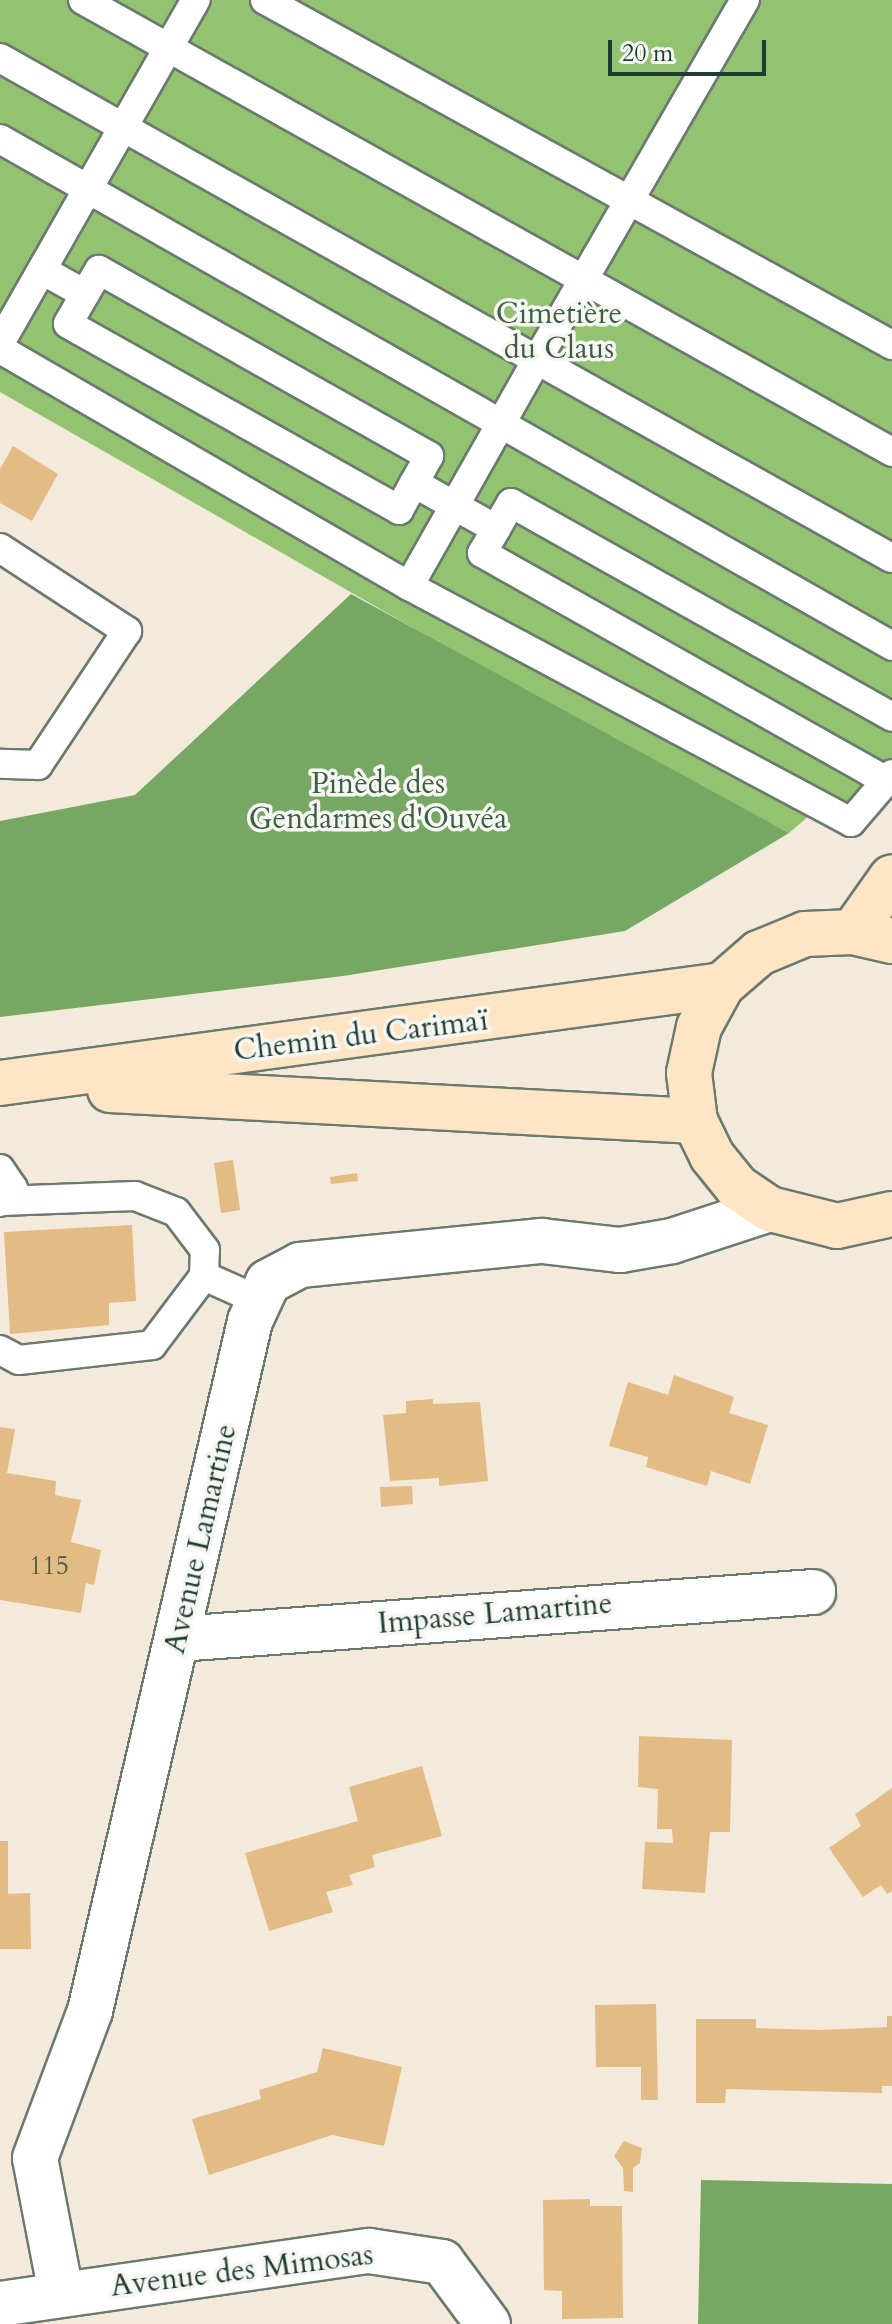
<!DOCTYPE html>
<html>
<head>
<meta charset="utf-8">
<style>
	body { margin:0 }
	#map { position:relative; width:892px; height:2324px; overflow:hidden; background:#f4eadb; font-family:Cardo,serif }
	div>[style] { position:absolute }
	.green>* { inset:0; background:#93c271 }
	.forest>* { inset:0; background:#76a863 }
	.building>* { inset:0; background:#e3bb85 }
	.roads { filter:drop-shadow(2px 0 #6a7a6e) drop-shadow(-2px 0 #6a7a6e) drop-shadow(0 2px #6a7a6e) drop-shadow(0 -2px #6a7a6e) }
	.service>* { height:28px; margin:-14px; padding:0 14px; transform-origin:14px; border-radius:14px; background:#fff }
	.minor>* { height:44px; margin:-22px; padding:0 22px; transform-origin:22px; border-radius:22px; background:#fff }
	.secondary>* { height:44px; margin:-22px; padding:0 22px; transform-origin:22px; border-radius:22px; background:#fde5c5 }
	span { translate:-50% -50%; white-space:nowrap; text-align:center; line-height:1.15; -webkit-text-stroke:7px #f6f6f2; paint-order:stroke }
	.number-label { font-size:26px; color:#505c48 }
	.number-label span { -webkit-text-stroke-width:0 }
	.park-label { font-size:30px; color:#3c5e43 }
	.street-label { font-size:30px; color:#1f3d34 }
	.scale { position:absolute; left:608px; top:40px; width:158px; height:36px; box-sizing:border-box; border:4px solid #1f3d34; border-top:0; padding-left:10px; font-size:24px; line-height:28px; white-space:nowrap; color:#1f3d34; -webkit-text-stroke:6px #f6f6f2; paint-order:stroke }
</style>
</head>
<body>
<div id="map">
	<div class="green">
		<i style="clip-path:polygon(0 0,892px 0,892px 785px,883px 797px,811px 814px,789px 833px,473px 662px,0 392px)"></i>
	</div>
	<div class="forest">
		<i style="clip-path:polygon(351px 594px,789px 833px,625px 931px,343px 976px,0 1017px,0 821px,135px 795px)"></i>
		<i style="clip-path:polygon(701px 2180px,892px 2184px,892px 2324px,698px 2324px)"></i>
	</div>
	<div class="building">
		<i style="clip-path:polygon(13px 446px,58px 474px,32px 521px,0 503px,0 469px)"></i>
		<i style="clip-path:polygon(233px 1160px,240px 1210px,221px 1213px,214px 1163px)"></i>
		<i style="clip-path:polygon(357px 1173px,358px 1181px,331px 1184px,330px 1177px)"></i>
		<i style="clip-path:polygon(132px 1225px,136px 1301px,109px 1303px,109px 1325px,10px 1334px,4px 1232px)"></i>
		<i style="clip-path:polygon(674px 1375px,734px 1397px,729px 1413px,768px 1425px,750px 1484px,711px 1471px,707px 1486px,646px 1467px,648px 1457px,609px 1446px,628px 1382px,668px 1395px)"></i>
		<i style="clip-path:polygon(433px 1399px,433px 1404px,480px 1402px,488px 1481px,439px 1486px,439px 1478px,390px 1481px,383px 1415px,406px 1413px,406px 1401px)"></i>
		<i style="clip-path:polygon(0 1427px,15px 1429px,7px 1473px,56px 1481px,55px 1495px,81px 1500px,71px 1542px,101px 1550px,94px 1585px,86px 1583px,81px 1613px,0 1600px)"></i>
		<i style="clip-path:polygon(412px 1486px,413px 1504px,381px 1507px,380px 1487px)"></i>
		<i style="clip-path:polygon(639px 1736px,732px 1740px,730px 1832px,710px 1832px,705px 1893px,642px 1889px,645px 1842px,673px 1843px,672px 1829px,657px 1829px,658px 1789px,638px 1787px)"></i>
		<i style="clip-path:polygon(422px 1766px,442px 1836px,372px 1855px,375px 1867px,349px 1875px,353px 1885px,326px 1892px,333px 1912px,269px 1931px,245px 1853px,358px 1821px,349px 1787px)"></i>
		<i style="clip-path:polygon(892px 1788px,892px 1891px,887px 1894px,881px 1885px,863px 1897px,829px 1848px,861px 1826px,855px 1814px)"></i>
		<i style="clip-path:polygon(0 1841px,8px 1841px,8px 1894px,30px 1893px,31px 1949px,0 1949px)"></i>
		<i style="clip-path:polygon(656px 2004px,658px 2100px,641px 2100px,641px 2067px,596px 2067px,595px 2005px)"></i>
		<i style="clip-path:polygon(887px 2016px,892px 2016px,892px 2086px,882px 2086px,882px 2093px,726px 2089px,725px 2103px,696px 2103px,696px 2019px,756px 2019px,756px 2028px,820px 2030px,887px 2027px)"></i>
		<i style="clip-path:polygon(323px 2048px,402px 2067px,384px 2146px,332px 2135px,209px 2175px,192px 2119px,261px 2099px,259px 2090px,317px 2072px)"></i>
		<i style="clip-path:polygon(624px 2141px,642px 2148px,640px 2163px,633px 2168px,633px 2192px,624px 2191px,623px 2168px,614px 2156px)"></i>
		<i style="clip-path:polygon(590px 2199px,590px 2206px,622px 2206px,623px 2318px,562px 2319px,562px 2291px,544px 2290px,543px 2200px)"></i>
	</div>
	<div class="roads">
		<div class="service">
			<i style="left:83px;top:0;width:927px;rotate:29.19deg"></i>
			<i style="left:265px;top:0;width:716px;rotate:28.82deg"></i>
			<i style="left:0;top:58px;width:616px;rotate:29.35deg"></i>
			<i style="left:537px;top:360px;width:416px;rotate:-60deg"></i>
			<i style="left:0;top:139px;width:1026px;rotate:29.61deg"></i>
			<i style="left:42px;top:270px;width:49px;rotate:29.2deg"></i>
			<i style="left:85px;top:294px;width:34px;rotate:120deg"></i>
			<i style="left:68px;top:324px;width:380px;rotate:29.3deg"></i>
			<i style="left:399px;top:510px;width:31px;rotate:-61deg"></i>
			<i style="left:414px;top:483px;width:94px;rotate:29.3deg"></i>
			<i style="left:496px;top:529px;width:28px;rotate:120deg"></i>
			<i style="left:482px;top:553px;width:465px;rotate:29.4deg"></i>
			<i style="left:85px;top:294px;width:28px;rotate:-60deg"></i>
			<i style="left:99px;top:270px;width:379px;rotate:29.4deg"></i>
			<i style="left:429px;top:456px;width:31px;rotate:119deg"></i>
			<i style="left:0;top:343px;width:395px;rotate:-60.3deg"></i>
			<i style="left:0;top:349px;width:473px;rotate:30.1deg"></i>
			<i style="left:409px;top:586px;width:501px;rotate:28.1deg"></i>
			<i style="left:851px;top:822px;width:63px;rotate:-49.5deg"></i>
			<i style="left:496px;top:529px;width:30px;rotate:-60deg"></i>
			<i style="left:511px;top:503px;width:437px;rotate:29.3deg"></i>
			<i style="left:0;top:548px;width:152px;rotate:33.2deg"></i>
			<i style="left:127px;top:631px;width:161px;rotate:123.6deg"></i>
			<i style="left:38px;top:765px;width:38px;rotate:-178deg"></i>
			<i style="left:409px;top:586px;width:260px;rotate:-60.5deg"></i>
			<i style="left:537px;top:360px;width:406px;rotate:29.2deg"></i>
			<i style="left:0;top:1169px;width:23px;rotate:56deg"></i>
			<i style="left:13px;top:1188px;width:19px;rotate:133deg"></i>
			<i style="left:204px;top:1276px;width:61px;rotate:24.1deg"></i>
			<i style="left:0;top:1350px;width:21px;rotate:28deg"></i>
			<i style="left:19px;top:1360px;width:134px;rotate:-6.4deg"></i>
			<i style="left:152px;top:1345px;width:86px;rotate:-53deg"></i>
			<i style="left:204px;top:1276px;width:26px;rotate:-88deg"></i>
			<i style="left:205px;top:1250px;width:48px;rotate:-127.3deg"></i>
			<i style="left:176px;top:1212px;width:44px;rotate:-158.7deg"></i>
			<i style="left:135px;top:1196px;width:134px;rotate:177.9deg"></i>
		</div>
		<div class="minor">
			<i style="left:178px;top:1639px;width:637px;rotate:-4.23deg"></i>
			<i style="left:61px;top:2293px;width:137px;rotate:-100.9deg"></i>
			<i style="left:35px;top:2158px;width:157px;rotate:-69.5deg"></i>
			<i style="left:90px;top:2011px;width:708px;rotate:-76.94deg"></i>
			<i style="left:250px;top:1321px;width:43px;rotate:-65.2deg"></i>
			<i style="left:268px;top:1282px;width:36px;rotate:-28deg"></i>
			<i style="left:300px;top:1265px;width:243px;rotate:-5.7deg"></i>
			<i style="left:542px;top:1241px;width:79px;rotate:6.6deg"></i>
			<i style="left:620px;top:1250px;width:53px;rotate:-9.8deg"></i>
			<i style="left:672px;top:1241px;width:103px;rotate:-18.1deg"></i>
			<i style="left:0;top:2304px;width:373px;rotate:-8.2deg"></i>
			<i style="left:369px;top:2251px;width:74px;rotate:8.6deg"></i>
			<i style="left:442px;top:2262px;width:77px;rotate:53.4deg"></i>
		</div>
		<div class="secondary">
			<i style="left:853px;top:932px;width:67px;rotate:-54.7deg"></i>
			<i style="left:892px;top:941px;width:40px;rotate:-167deg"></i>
			<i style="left:853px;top:932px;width:48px;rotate:177.6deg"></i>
			<i style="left:805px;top:934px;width:50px;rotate:157.6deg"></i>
			<i style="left:759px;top:953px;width:49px;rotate:139.1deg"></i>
			<i style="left:722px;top:985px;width:48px;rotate:118.7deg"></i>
			<i style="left:699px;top:1027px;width:47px;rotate:102.3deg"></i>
			<i style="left:689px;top:1073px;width:48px;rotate:82.9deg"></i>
			<i style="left:695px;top:1121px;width:39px;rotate:64deg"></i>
			<i style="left:712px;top:1156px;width:40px;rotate:51deg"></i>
			<i style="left:737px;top:1187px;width:40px;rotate:34deg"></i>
			<i style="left:770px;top:1209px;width:69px;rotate:14.2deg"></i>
			<i style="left:837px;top:1226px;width:56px;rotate:-12.3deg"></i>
			<i style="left:0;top:1083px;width:729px;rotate:-7.73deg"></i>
			<i style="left:110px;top:1090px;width:586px;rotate:3.03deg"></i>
		</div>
	</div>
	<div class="number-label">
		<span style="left:49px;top:1566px">115</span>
	</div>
	<div class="park-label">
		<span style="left:559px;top:331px">Cimetière<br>du Claus</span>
		<span style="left:378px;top:801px">Pinède des<br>Gendarmes d'Ouvéa</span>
	</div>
	<div class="street-label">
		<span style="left:361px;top:1036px;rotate:-7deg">Chemin du Carimaï</span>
		<span style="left:201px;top:1539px;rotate:-77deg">Avenue Lamartine</span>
		<span style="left:495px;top:1614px;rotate:-5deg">Impasse Lamartine</span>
		<span style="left:242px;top:2271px;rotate:-7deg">Avenue des Mimosas</span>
	</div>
	<div class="scale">20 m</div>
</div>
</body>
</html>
